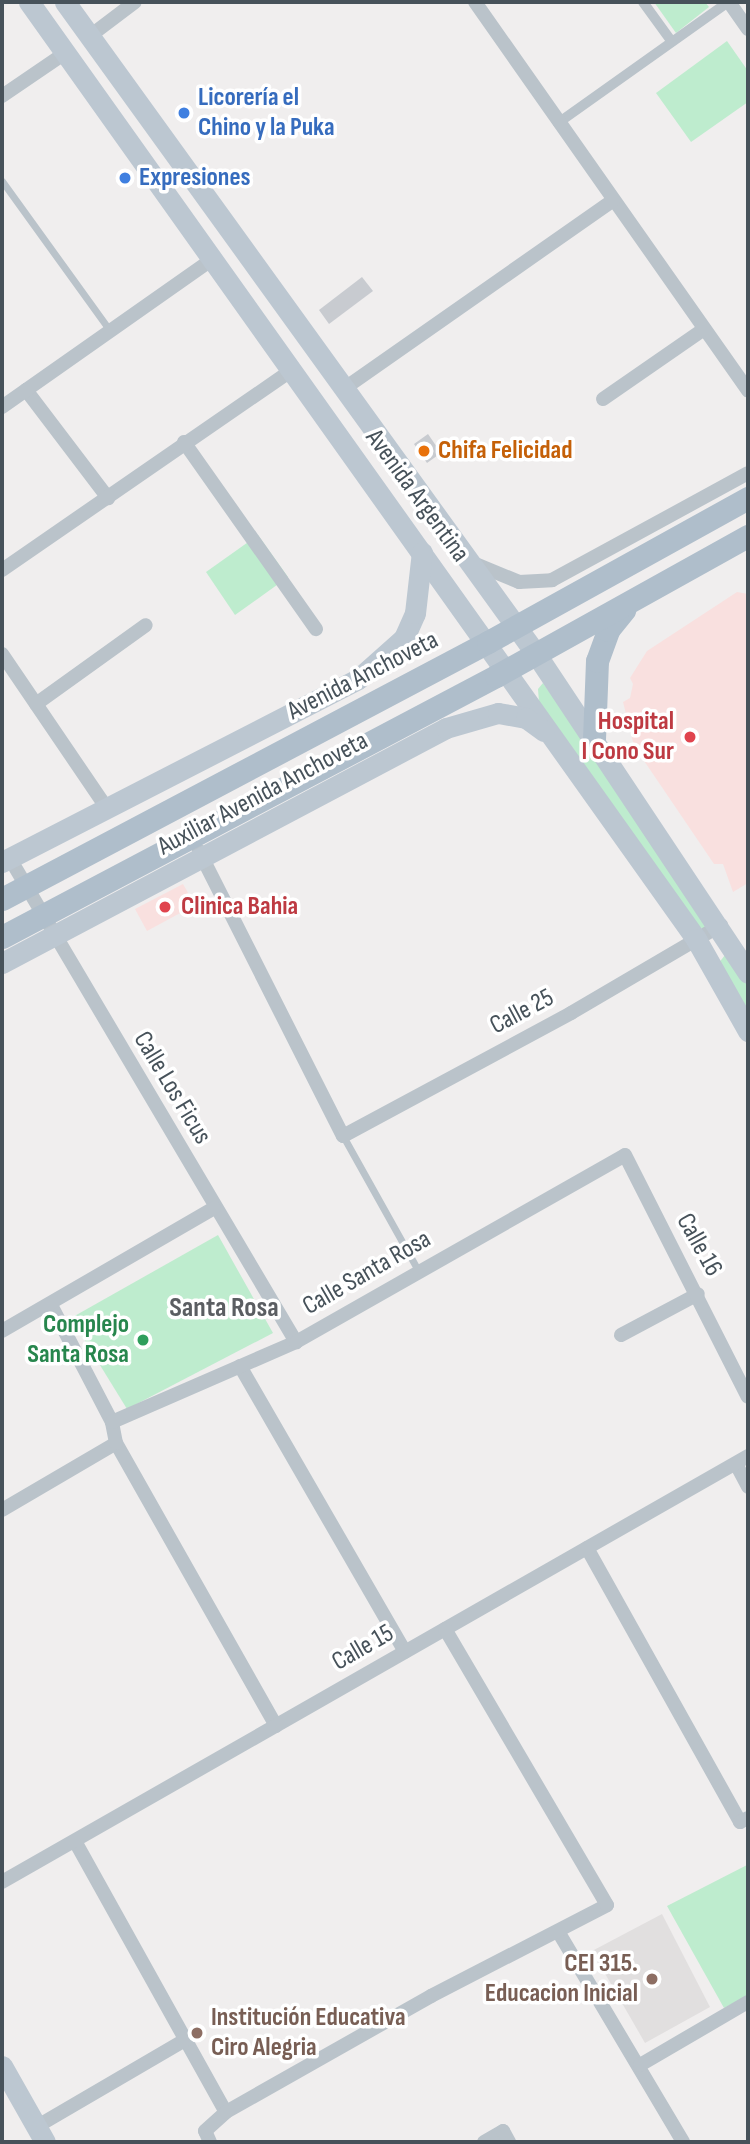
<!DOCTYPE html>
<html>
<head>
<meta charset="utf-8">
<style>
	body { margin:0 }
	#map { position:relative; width:750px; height:2144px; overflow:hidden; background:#f0eeee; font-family:"Sofia Sans Condensed",sans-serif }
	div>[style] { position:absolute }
	.education>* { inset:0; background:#e1dfdf }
	.medical>* { inset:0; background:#f9e0df }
	.green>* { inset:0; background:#beecce }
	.building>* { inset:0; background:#c8cbd0 }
	.service>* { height:7px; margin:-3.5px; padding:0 3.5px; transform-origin:3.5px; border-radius:3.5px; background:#bac3ca }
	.pedestrian>* { height:10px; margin:-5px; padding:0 5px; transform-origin:5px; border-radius:5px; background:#bac3ca }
	.minor>* { height:14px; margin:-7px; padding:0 7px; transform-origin:7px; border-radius:7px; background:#bac3ca }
	.secondary>* { height:21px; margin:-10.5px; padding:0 10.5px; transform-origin:10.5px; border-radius:10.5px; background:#bcc7d1 }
	.primary>* { height:23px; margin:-11.5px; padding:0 11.5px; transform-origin:11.5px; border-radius:11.5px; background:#afbecb }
	.dots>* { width:19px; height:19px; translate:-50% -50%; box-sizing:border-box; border:4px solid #fff; border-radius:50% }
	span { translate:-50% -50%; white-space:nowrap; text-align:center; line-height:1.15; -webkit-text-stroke:7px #fff; paint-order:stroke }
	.shop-label { font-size:26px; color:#366cbe; font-weight:700 }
	.left { translate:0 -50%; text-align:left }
	.food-label { font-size:26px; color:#c56008; font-weight:700 }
	.street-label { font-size:26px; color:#47525a }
	.health-label { font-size:26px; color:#be3a42; font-weight:700 }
	.right { translate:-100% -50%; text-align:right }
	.leisure-label { font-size:26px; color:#27864d; font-weight:700 }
	.education-label { font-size:26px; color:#785e54; font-weight:700 }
	.neighbourhood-label { font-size:28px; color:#5b5e62; font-weight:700 }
	.frame { position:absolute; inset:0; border:4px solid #47525a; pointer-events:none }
</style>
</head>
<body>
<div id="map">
	<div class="education">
		<i style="clip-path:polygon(662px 1914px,710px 2007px,645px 2043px,592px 1951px)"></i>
	</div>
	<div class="medical">
		<i style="clip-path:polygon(737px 592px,748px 594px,748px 883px,733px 892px,723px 864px,714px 864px,634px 746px,623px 702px,630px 698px,633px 684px,630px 678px,647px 651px)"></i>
		<i style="clip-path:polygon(183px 884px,195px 905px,147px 931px,135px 909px)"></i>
	</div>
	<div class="green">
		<i style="clip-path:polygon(654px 2px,705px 2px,709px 7px,676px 33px)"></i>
		<i style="clip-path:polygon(727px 41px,748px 71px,748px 102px,691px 142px,656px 93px)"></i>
		<i style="clip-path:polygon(258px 535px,288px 577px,235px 615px,206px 572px)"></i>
		<i style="clip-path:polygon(543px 683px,711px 913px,705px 929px,695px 926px,539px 702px,538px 689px)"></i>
		<i style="clip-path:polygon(725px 955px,748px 974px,748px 1017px,718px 964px)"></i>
		<i style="clip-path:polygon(218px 1235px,273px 1333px,127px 1409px,71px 1318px)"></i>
		<i style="clip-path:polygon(747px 1865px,748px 1996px,724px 2008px,667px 1906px)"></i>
	</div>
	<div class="building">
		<i style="clip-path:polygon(362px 277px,373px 291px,329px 324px,319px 310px)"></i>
		<i style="clip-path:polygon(428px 434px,441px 453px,427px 463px,414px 444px)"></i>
	</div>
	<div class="service">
		<i style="left:2px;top:181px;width:185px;rotate:54.2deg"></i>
		<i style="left:343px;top:1136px;width:156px;rotate:60.8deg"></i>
	</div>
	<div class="pedestrian">
		<i style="left:643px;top:2px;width:49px;rotate:54.1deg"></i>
		<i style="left:558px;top:123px;width:209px;rotate:-35.4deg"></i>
	</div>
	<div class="minor">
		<i style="left:475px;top:2px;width:475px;rotate:54.9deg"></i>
		<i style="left:729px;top:2px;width:33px;rotate:55deg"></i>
		<i style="left:90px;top:36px;width:56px;rotate:-37.1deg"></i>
		<i style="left:2px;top:96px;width:76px;rotate:-34.3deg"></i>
		<i style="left:345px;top:388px;width:327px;rotate:-35deg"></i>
		<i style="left:26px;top:390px;width:136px;rotate:52.8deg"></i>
		<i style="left:603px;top:399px;width:123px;rotate:-34.7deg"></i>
		<i style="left:2px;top:407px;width:259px;rotate:-35.1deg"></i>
		<i style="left:184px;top:442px;width:229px;rotate:54.8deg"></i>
		<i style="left:473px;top:563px;width:50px;rotate:22.4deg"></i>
		<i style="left:519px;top:582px;width:33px;rotate:-3deg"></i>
		<i style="left:552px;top:580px;width:223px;rotate:-28.6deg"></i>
		<i style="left:2px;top:570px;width:352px;rotate:-34.6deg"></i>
		<i style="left:2px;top:654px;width:185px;rotate:55.8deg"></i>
		<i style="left:36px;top:704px;width:135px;rotate:-35.7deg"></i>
		<i style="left:199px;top:851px;width:319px;rotate:63.2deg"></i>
		<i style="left:343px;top:1136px;width:259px;rotate:-28.3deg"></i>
		<i style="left:571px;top:1013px;width:174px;rotate:-30.4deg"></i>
		<i style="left:9px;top:857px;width:564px;rotate:59.38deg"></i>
		<i style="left:51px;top:1305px;width:132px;rotate:62.5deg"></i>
		<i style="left:2px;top:1331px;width:245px;rotate:-30.1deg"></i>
		<i style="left:621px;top:1335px;width:87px;rotate:-28deg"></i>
		<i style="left:240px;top:1366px;width:330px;rotate:60deg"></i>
		<i style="left:116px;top:1443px;width:325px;rotate:60.5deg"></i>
		<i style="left:736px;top:1464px;width:26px;rotate:62deg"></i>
		<i style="left:2px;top:1510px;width:132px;rotate:-30.4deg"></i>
		<i style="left:116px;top:1443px;width:21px;rotate:-101deg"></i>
		<i style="left:112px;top:1422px;width:201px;rotate:-23.5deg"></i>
		<i style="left:296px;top:1342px;width:378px;rotate:-29.6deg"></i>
		<i style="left:625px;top:1155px;width:271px;rotate:63.1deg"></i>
		<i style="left:587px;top:1548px;width:314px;rotate:60.8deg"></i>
		<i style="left:740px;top:1822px;width:9px;rotate:-27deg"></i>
		<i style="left:76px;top:1843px;width:308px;rotate:60.9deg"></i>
		<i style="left:2px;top:1882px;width:859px;rotate:-29.73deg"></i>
		<i style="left:559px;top:1933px;width:243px;rotate:59.3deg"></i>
		<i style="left:640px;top:2065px;width:125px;rotate:-30.3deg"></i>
		<i style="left:36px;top:2127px;width:186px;rotate:-30.3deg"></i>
		<i style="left:210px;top:2142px;width:12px;rotate:-114deg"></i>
		<i style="left:205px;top:2131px;width:28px;rotate:-42deg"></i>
		<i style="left:226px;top:2112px;width:236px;rotate:-29.5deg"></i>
		<i style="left:431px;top:1996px;width:198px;rotate:-27.3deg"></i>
		<i style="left:607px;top:1905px;width:320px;rotate:-120.4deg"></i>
		<i style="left:484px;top:2142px;width:22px;rotate:-30deg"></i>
		<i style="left:503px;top:2131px;width:13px;rotate:61deg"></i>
	</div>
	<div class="secondary">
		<i style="left:29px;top:2px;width:1150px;rotate:54.55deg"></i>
		<i style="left:696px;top:939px;width:106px;rotate:60.5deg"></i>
		<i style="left:65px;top:2px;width:804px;rotate:54.16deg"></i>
		<i style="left:536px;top:654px;width:383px;rotate:56.4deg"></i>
		<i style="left:2px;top:862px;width:400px;rotate:-27.2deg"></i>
		<i style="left:358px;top:679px;width:62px;rotate:-41.7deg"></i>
		<i style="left:404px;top:638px;width:27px;rotate:-66deg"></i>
		<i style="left:415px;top:613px;width:61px;rotate:-83.5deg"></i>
		<i style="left:2px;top:963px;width:502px;rotate:-27.89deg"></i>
		<i style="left:446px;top:728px;width:54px;rotate:-16.1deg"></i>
		<i style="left:498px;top:713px;width:28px;rotate:10deg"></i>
		<i style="left:526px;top:718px;width:22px;rotate:36deg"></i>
		<i style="left:2px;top:2066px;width:87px;rotate:60.5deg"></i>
	</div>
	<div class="primary">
		<i style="left:594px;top:739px;width:78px;rotate:-87.8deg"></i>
		<i style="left:597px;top:661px;width:33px;rotate:-70deg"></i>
		<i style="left:608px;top:630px;width:26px;rotate:-51deg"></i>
		<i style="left:2px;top:899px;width:550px;rotate:-27.87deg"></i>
		<i style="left:488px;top:642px;width:297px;rotate:-29deg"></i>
		<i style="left:2px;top:937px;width:559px;rotate:-27.85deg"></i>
		<i style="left:496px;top:676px;width:288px;rotate:-29.1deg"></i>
	</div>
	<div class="dots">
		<i style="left:184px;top:113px;background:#3f7fe0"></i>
		<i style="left:125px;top:178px;background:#3f7fe0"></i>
		<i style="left:424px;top:451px;background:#e8710a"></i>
		<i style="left:690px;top:737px;background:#e0444e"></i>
		<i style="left:165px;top:907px;background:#e0444e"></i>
		<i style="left:143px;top:1340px;background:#2e9e5b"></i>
		<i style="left:652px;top:1979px;background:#8d6e63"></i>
		<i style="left:197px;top:2033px;background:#8d6e63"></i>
	</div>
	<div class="shop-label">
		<span class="left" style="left:198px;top:113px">Licorería el<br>Chino y la Puka</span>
		<span class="left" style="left:139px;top:178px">Expresiones</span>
	</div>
	<div class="food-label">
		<span class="left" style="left:438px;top:451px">Chifa Felicidad</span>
	</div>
	<div class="street-label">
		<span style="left:417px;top:496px;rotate:54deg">Avenida Argentina</span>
		<span style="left:363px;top:676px;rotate:-27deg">Avenida Anchoveta</span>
		<span style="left:263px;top:794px;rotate:-28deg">Auxiliar Avenida Anchoveta</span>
		<span style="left:522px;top:1012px;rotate:-28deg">Calle 25</span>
		<span style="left:172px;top:1088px;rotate:59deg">Calle Los Ficus</span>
		<span style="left:699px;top:1245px;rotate:61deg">Calle 16</span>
		<span style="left:367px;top:1273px;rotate:-30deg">Calle Santa Rosa</span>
		<span style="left:363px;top:1648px;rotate:-30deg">Calle 15</span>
	</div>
	<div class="health-label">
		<span class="right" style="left:674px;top:737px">Hospital<br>I Cono Sur</span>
		<span class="left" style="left:181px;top:907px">Clinica Bahia</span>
	</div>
	<div class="leisure-label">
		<span class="right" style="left:129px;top:1340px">Complejo<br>Santa Rosa</span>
	</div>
	<div class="education-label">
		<span class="right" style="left:638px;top:1979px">CEI 315.<br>Educacion Inicial</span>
		<span class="left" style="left:211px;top:2033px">Institución Educativa<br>Ciro Alegria</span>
	</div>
	<div class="neighbourhood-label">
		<span style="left:224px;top:1308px">Santa Rosa</span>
	</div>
	<div class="frame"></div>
</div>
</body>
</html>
